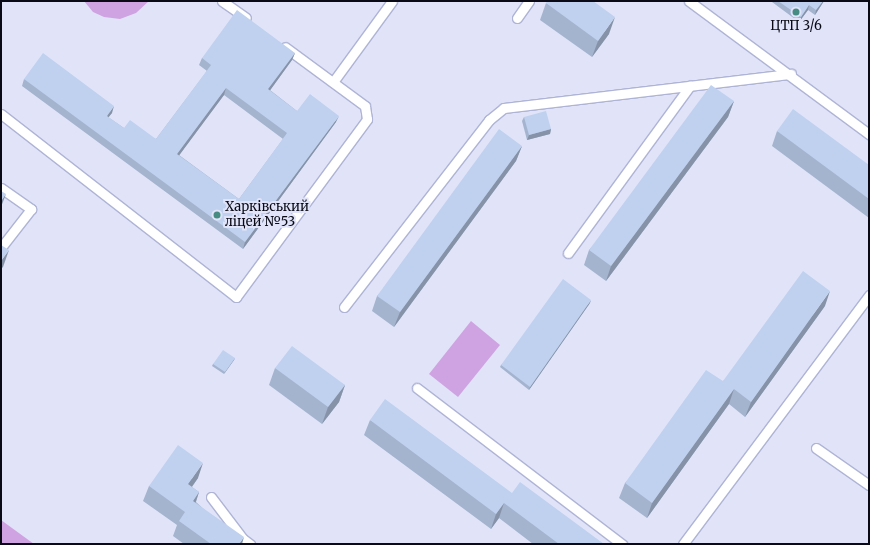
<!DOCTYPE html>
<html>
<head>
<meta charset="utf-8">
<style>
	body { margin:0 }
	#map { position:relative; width:870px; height:545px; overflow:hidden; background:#e1e4f9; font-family:Merriweather,serif }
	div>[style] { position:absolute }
	.green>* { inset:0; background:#cfa3e1 }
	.roads { filter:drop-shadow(1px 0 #afb4d5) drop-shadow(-1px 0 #afb4d5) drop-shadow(0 1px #afb4d5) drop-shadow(0 -1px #afb4d5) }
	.lane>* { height:9px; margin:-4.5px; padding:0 4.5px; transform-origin:4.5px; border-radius:4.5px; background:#fff }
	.wall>* { inset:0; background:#a4b4ce }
	.shaded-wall>* { inset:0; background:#8692a7 }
	.building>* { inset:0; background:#bfd1ef }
	.dots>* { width:11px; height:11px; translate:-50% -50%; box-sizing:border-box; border:2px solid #e1e4f9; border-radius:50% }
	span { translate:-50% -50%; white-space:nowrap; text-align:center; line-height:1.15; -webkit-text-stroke:4px #e1e4f9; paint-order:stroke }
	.poi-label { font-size:13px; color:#090a15 }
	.left { translate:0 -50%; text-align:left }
	.frame { position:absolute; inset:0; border:2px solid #090a15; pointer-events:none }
</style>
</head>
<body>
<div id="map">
	<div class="green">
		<i style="clip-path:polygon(84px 1px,149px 1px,136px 13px,120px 19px,104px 17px,93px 12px)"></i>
		<i style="clip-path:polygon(471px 321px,500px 345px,458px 397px,429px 374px)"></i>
		<i style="clip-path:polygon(1px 520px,34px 544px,1px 544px)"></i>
	</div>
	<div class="roads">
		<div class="lane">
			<i style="left:222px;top:1px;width:29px;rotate:35deg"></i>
			<i style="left:689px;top:1px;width:224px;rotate:36.5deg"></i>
			<i style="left:517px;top:18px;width:21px;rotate:-55deg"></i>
			<i style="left:333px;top:82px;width:100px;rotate:-53.9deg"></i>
			<i style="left:1px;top:114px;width:298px;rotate:37.9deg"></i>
			<i style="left:236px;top:297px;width:221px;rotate:-53.6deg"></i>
			<i style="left:367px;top:119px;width:13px;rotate:-99deg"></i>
			<i style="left:365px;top:106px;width:99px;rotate:-143.6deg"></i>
			<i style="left:1px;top:188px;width:37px;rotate:35deg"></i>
			<i style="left:31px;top:209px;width:46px;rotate:127.9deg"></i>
			<i style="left:568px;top:253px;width:207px;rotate:-53.9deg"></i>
			<i style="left:344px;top:307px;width:237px;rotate:-52.2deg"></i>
			<i style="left:489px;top:120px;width:19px;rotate:-39deg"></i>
			<i style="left:504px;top:108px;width:289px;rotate:-6.8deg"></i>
			<i style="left:417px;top:388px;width:258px;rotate:37.3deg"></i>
			<i style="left:816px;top:448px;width:65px;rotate:34.9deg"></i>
			<i style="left:211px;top:497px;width:53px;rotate:52.7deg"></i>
			<i style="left:243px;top:539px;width:9px;rotate:36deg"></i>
			<i style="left:683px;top:544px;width:311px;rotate:-53.2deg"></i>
		</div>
	</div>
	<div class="wall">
		<i style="clip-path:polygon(772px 1px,824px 1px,815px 15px,808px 10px,799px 22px,772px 2px)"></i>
		<i style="clip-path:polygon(546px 3px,609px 34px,592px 57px,540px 20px)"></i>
		<i style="clip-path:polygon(evenodd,295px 53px,292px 60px,270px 90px,297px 111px,336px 122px,243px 249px,22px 86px,24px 79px,112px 113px,108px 117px,124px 128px,156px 139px,207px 71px,199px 65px,202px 58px,295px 53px,224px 95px,283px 139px,239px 199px,179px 155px,224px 95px)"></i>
		<i style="clip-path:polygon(734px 101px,728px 117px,606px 281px,584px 265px,589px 250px)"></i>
		<i style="clip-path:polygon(524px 117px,551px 129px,550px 134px,527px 140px,522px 121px)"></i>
		<i style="clip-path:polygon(777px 131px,869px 165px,869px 218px,772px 146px)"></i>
		<i style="clip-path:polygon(522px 146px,516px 161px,394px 327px,372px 311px,377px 296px)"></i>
		<i style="clip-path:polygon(590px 303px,529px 390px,500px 367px,501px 365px)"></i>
		<i style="clip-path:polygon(825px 306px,745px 417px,729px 404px,647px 518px,619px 498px,625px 483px,723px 381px)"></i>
		<i style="clip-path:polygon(235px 358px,234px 360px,224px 374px,212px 366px,213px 364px)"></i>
		<i style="clip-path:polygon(275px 368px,345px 385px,339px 402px,322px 424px,269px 385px)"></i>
		<i style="clip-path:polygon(370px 420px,604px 544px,533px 544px,499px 518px,491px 529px,364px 435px)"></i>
		<i style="clip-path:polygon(198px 478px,192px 487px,199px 492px,196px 502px,242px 544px,184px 544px,173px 536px,177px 525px,143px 501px,149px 486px)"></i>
	</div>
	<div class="shaded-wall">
		<i style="clip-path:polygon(823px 1px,824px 1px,815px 15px,816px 10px)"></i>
		<i style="clip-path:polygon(809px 5px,808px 10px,799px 22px,801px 17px)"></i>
		<i style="clip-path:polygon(615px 17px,609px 34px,592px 57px,598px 41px)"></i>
		<i style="clip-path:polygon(295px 53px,292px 60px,266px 96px,268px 89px)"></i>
		<i style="clip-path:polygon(226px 88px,224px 95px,175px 161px,177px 154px)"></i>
		<i style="clip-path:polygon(734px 101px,728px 117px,606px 281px,611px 266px)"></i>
		<i style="clip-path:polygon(114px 106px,112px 113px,104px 123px,107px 116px)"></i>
		<i style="clip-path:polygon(339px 116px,336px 122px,243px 249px,245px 242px)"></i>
		<i style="clip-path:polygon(551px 129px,550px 134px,527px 140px,529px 135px)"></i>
		<i style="clip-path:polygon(522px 146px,516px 161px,394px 327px,400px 312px)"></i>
		<i style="clip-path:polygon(6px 194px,1px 207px,1px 201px)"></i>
		<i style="clip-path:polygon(9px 250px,3px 267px,1px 269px,1px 261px)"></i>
		<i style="clip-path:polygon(830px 291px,825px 306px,745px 417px,751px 402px)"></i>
		<i style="clip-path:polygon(591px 300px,590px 303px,529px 390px,530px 387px)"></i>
		<i style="clip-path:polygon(235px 358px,234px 360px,224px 374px,225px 372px)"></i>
		<i style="clip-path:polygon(345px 385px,339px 402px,322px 424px,328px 407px)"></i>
		<i style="clip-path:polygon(734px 389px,729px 404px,647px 518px,652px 503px)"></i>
		<i style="clip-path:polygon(203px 463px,198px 478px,183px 499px,188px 484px)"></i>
		<i style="clip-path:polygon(199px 492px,194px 507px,193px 501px)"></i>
		<i style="clip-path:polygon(504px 503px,499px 518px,491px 529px,496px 514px)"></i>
		<i style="clip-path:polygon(244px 537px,242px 544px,239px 544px)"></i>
	</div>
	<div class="building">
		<i style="clip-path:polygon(547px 1px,593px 1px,615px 17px,598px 41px,546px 3px)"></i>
		<i style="clip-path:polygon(778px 1px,823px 1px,816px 10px,809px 5px,801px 17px)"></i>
		<i style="clip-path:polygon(evenodd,237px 10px,295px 53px,268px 89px,297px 111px,310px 94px,339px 116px,245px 242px,24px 79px,43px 53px,114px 106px,107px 116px,124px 128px,130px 120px,156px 139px,211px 65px,202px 58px,237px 10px,226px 88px,287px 133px,239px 199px,177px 154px,226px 88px)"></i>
		<i style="clip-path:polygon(711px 85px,734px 101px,611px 266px,589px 250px)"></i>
		<i style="clip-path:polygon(793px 109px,869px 165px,869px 199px,777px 131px)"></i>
		<i style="clip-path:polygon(546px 111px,551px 129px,529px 135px,524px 117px)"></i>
		<i style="clip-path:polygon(499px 129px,522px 146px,400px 312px,377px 296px)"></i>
		<i style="clip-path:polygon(1px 191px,6px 194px,1px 201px)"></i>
		<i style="clip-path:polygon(1px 245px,9px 250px,1px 261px)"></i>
		<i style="clip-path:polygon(803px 271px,830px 291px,751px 402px,734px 389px,652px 503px,625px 483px,706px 370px,723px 381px)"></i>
		<i style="clip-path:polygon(563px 279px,591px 300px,530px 387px,501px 365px)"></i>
		<i style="clip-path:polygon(292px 346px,345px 385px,328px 407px,275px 368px)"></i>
		<i style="clip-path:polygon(223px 350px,235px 358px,225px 372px,213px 364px)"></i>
		<i style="clip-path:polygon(385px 399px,512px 493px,520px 482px,604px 544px,559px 544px,504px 503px,496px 514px,370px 420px)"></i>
		<i style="clip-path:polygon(178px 445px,203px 463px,188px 484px,199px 492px,193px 501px,244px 537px,239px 544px,211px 544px,179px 521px,185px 512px,149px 486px)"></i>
	</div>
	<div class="dots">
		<i style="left:796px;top:12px;background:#468c83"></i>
		<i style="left:217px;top:215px;background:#468c83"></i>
	</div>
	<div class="poi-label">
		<span style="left:796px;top:26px">ЦТП 3/6</span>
		<span class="left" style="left:225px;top:215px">Харківський<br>ліцей №53</span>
	</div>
	<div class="frame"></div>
</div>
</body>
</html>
